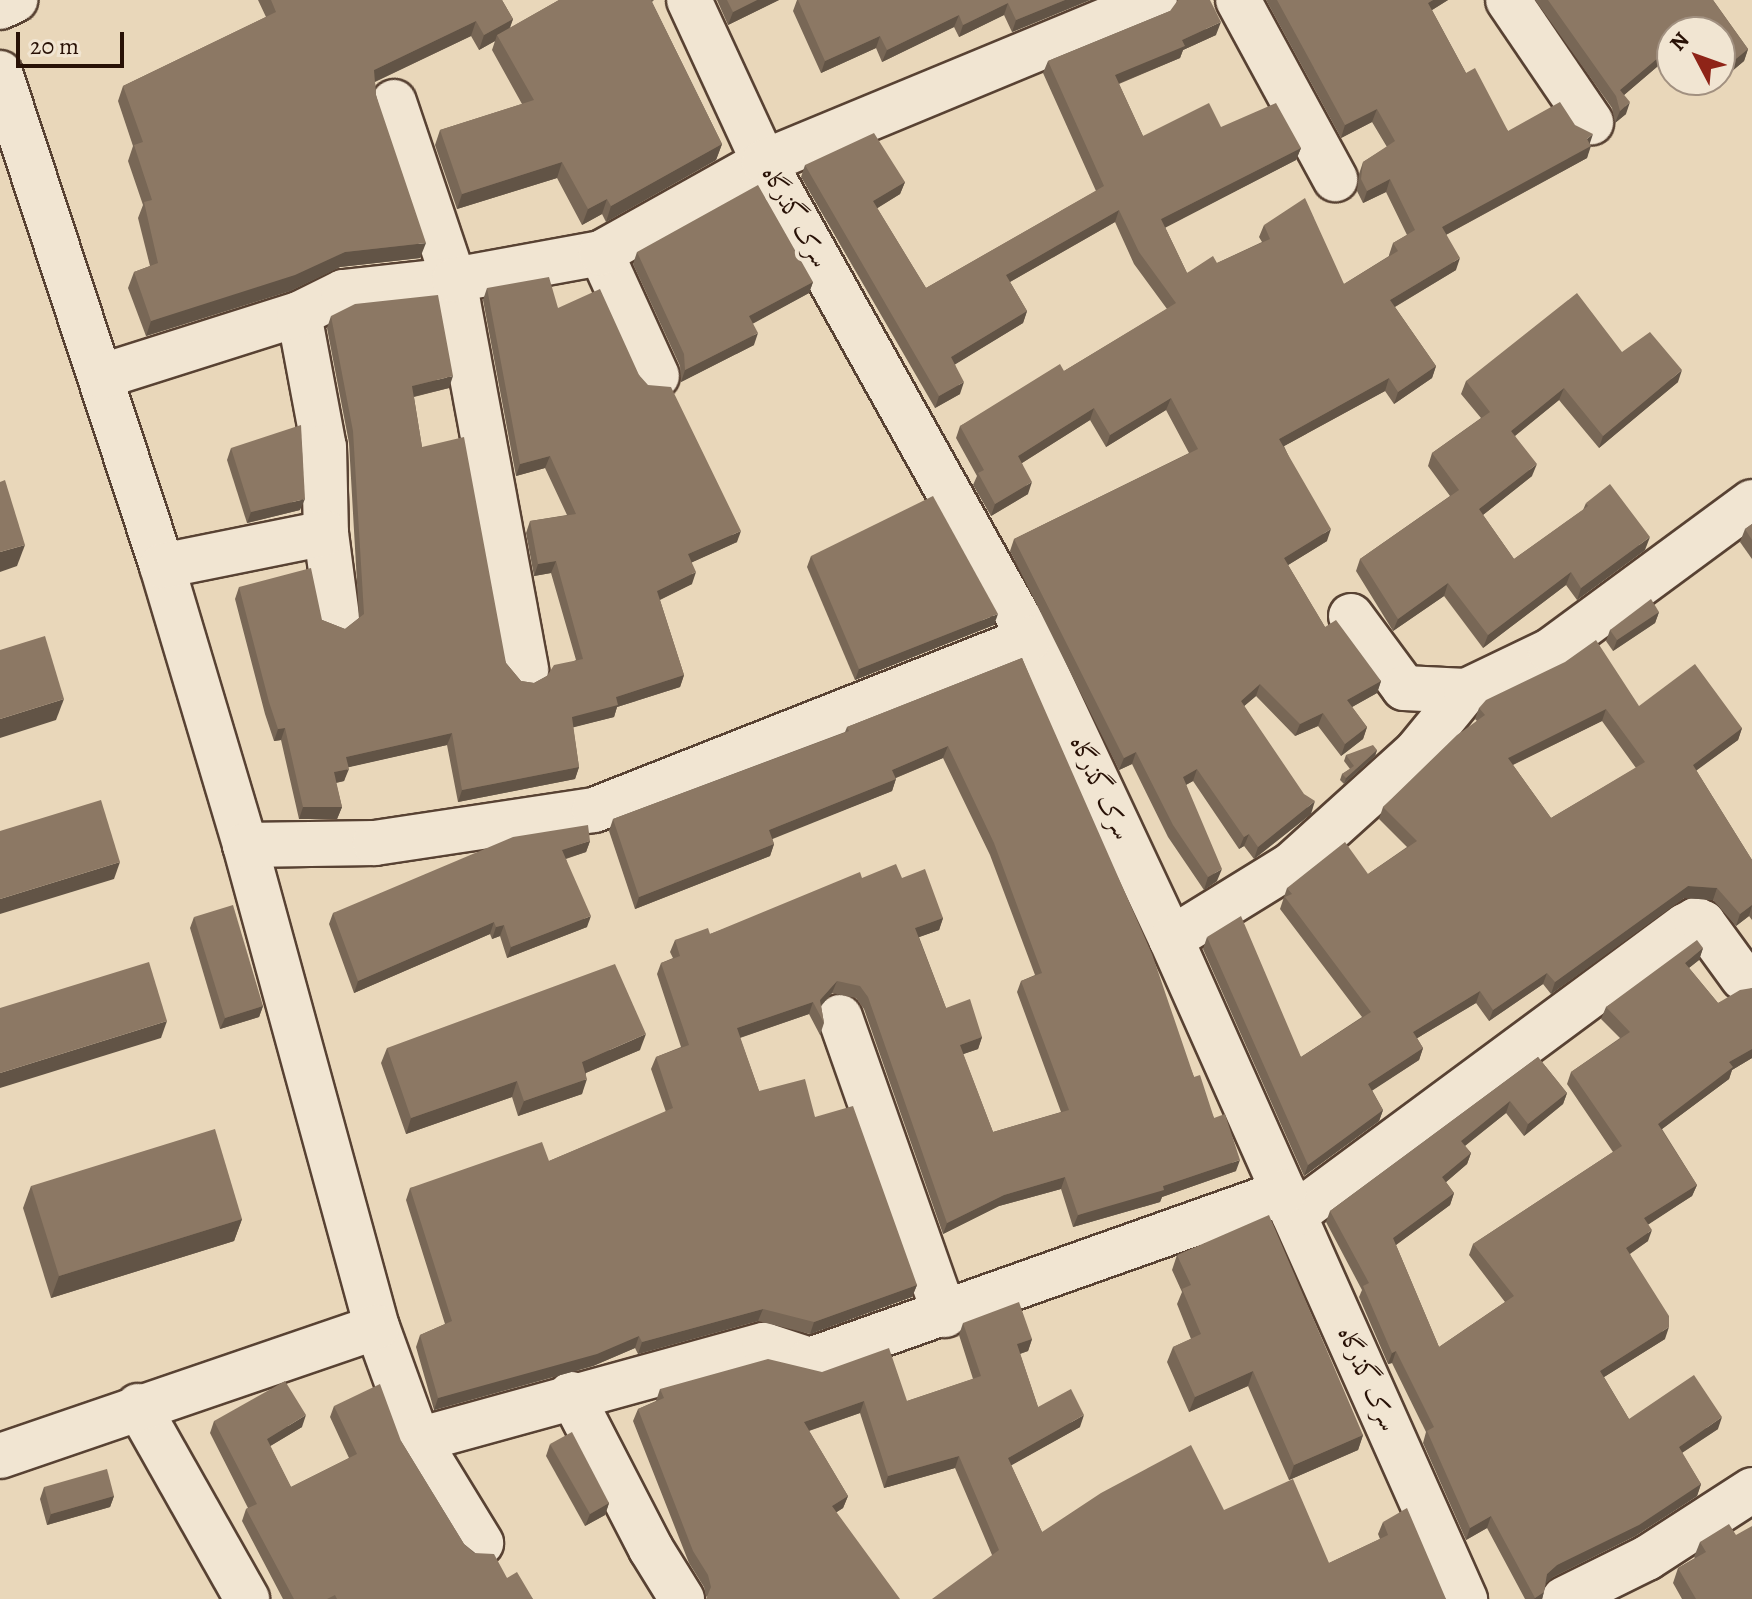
<!DOCTYPE html>
<html>
<head>
<meta charset="utf-8">
<style>
	body { margin:0 }
	#map { position:relative; width:1752px; height:1599px; overflow:hidden; background:#e9d7ba; font-family:Alegreya,Amiri,serif }
	div>[style] { position:absolute }
	.roads { filter:drop-shadow(2px 0 #584233) drop-shadow(-2px 0 #584233) drop-shadow(0 2px #584233) drop-shadow(0 -2px #584233) }
	.minor>* { height:44px; margin:-22px; padding:0 22px; transform-origin:22px; border-radius:22px; background:#f1e5d2 }
	.wall>* { inset:0; background:#786756 }
	.shaded-wall>* { inset:0; background:#625446 }
	.building>* { inset:0; background:#8c7864 }
	span { translate:-50% -50%; white-space:nowrap; text-align:center; line-height:1.15; -webkit-text-stroke:8px #f1e5d2; paint-order:stroke }
	.street-label { font-size:24px; color:#281106 }
	.north { position:absolute; left:1656px; top:16px; width:80px; height:80px; box-sizing:border-box; background:#f1e5d2; border:2px solid #a19080; border-radius:50%; rotate:311deg; font-size:22px; font-weight:700; line-height:32px; text-align:center; color:#281106 }
	.north::after { content:''; display:block; margin:auto; width:28px; height:36px; background:#8f2418; clip-path:polygon(50% 0,100% 100%,50% 72%,0 100%) }
	.scale { position:absolute; left:16px; top:32px; width:108px; height:36px; box-sizing:border-box; border:4px solid #281106; border-top:0; padding-left:10px; font-size:24px; line-height:28px; white-space:nowrap; color:#281106; -webkit-text-stroke:6px #f1e5d2; paint-order:stroke }
</style>
</head>
<body>
<div id="map">
	<div class="roads">
		<div class="minor">
			<i style="left:689px;top:0;width:179px;rotate:65.2deg"></i>
			<i style="left:764px;top:162px;width:545px;rotate:60.8deg"></i>
			<i style="left:1030px;top:638px;width:332px;rotate:64.9deg"></i>
			<i style="left:1171px;top:939px;width:723px;rotate:65.99deg"></i>
			<i style="left:1238px;top:0;width:204px;rotate:61.5deg"></i>
			<i style="left:1508px;top:0;width:148px;rotate:55.8deg"></i>
			<i style="left:0;top:7px;width:17px;rotate:-25deg"></i>
			<i style="left:0;top:73px;width:519px;rotate:71.81deg"></i>
			<i style="left:162px;top:566px;width:291px;rotate:73.4deg"></i>
			<i style="left:245px;top:845px;width:500px;rotate:74.7deg"></i>
			<i style="left:377px;top:1327px;width:120px;rotate:70.1deg"></i>
			<i style="left:418px;top:1440px;width:121px;rotate:58.5deg"></i>
			<i style="left:394px;top:102px;width:188px;rotate:71.4deg"></i>
			<i style="left:454px;top:280px;width:397px;rotate:79.5deg"></i>
			<i style="left:601px;top:253px;width:135px;rotate:65.5deg"></i>
			<i style="left:299px;top:314px;width:135px;rotate:79.4deg"></i>
			<i style="left:324px;top:447px;width:86px;rotate:88.7deg"></i>
			<i style="left:326px;top:533px;width:84px;rotate:82.5deg"></i>
			<i style="left:103px;top:376px;width:206px;rotate:-17.6deg"></i>
			<i style="left:299px;top:314px;width:49px;rotate:-26.6deg"></i>
			<i style="left:343px;top:292px;width:112px;rotate:-6.2deg"></i>
			<i style="left:454px;top:280px;width:149px;rotate:-10.4deg"></i>
			<i style="left:601px;top:253px;width:187px;rotate:-29.2deg"></i>
			<i style="left:764px;top:162px;width:423px;rotate:-22.5deg"></i>
			<i style="left:162px;top:566px;width:167px;rotate:-11.4deg"></i>
			<i style="left:1351px;top:616px;width:89px;rotate:53.6deg"></i>
			<i style="left:1404px;top:688px;width:62px;rotate:2.8deg"></i>
			<i style="left:245px;top:845px;width:130px;rotate:-0.9deg"></i>
			<i style="left:375px;top:843px;width:221px;rotate:-8.6deg"></i>
			<i style="left:594px;top:810px;width:469px;rotate:-21.5deg"></i>
			<i style="left:1171px;top:939px;width:141px;rotate:-31.7deg"></i>
			<i style="left:1291px;top:865px;width:170px;rotate:-42.1deg"></i>
			<i style="left:1417px;top:751px;width:77px;rotate:-50.8deg"></i>
			<i style="left:1466px;top:691px;width:93px;rotate:-25.5deg"></i>
			<i style="left:1550px;top:651px;width:251px;rotate:-36.4deg"></i>
			<i style="left:840px;top:1017px;width:316px;rotate:70.6deg"></i>
			<i style="left:1294px;top:1215px;width:486px;rotate:-36.5deg"></i>
			<i style="left:1685px;top:926px;width:13px;rotate:-29deg"></i>
			<i style="left:1696px;top:920px;width:8px;rotate:23deg"></i>
			<i style="left:1703px;top:923px;width:68px;rotate:54deg"></i>
			<i style="left:571px;top:1394px;width:174px;rotate:62.7deg"></i>
			<i style="left:651px;top:1549px;width:59px;rotate:58.2deg"></i>
			<i style="left:138px;top:1406px;width:222px;rotate:60.5deg"></i>
			<i style="left:418px;top:1440px;width:359px;rotate:-15.4deg"></i>
			<i style="left:764px;top:1345px;width:48px;rotate:18.1deg"></i>
			<i style="left:810px;top:1360px;width:503px;rotate:-19.52deg"></i>
			<i style="left:0;top:1456px;width:398px;rotate:-18.9deg"></i>
			<i style="left:1564px;top:1599px;width:93px;rotate:-26.3deg"></i>
			<i style="left:1647px;top:1558px;width:125px;rotate:-32.9deg"></i>
		</div>
	</div>
	<div class="wall">
		<i style="clip-path:polygon(258px 0,502px 0,513px 19px,510px 28px,559px 0,654px 0,652px 2px,722px 144px,716px 160px,606px 222px,602px 214px,582px 225px,557px 178px,457px 209px,435px 145px,440px 130px,522px 104px,492px 50px,495px 41px,479px 50px,471px 36px,375px 82px,376px 95px,420px 258px,340px 267px,290px 291px,146px 336px,128px 288px,134px 272px,150px 266px,138px 218px,143px 205px,128px 161px,133px 146px,118px 101px,123px 86px,266px 17px)"></i>
		<i style="clip-path:polygon(717px 0,779px 0,728px 25px)"></i>
		<i style="clip-path:polygon(797px 0,1090px 0,1012px 32px,1004px 15px,959px 37px,954px 27px,882px 62px,876px 48px,821px 73px,793px 11px)"></i>
		<i style="clip-path:polygon(1266px 0,1448px 0,1432px 10px,1466px 73px,1508px 131px,1590px 143px,1587px 158px,1446px 235px,1456px 270px,1395px 307px,1436px 366px,1432px 378px,1394px 404px,1385px 391px,1284px 446px,1327px 541px,1288px 565px,1325px 627px,1381px 681px,1377px 693px,1352px 707px,1367px 727px,1363px 739px,1341px 756px,1318px 726px,1295px 736px,1256px 696px,1244px 706px,1311px 814px,1254px 859px,1244px 846px,1239px 849px,1193px 781px,1186px 785px,1217px 881px,1204px 890px,1168px 837px,1132px 764px,1119px 770px,1010px 551px,1014px 539px,1189px 453px,1166px 410px,1106px 447px,1090px 420px,1022px 463px,1028px 494px,991px 516px,973px 485px,977px 476px,956px 438px,960px 426px,1064px 371px,1167px 309px,1134px 264px,1115px 222px,1010px 282px,1027px 311px,1023px 323px,955px 364px,960px 394px,935px 408px,801px 177px,805px 165px,905px 182px,900px 194px,877px 208px,926px 288px,1096px 191px,1043px 73px,1048px 61px,1170px 11px,1216px 35px,1183px 50px,1180px 58px,1119px 84px,1143px 136px,1221px 127px,1301px 148px,1296px 160px,1165px 227px,1187px 273px,1217px 263px,1262px 242px,1259px 237px,1264px 225px,1344px 284px,1389px 256px,1389px 255px,1393px 243px,1407px 235px,1386px 192px,1363px 203px,1357px 191px,1359px 174px,1363px 162px,1387px 147px,1372px 122px,1341px 138px)"></i>
		<i style="clip-path:polygon(1535px 0,1713px 0,1748px 49px,1744px 61px,1706px 93px,1695px 80px,1720px 80px,1672px 32px,1672px 54px,1624px 95px,1626px 114px,1615px 123px,1612px 108px)"></i>
		<i style="clip-path:polygon(637px 252px,813px 282px,809px 293px,753px 323px,754px 345px,681px 382px,680px 366px,633px 264px)"></i>
		<i style="clip-path:polygon(487px 288px,558px 308px,639px 375px,737px 542px,692px 562px,692px 584px,660px 600px,684px 675px,680px 687px,617px 707px,614px 717px,573px 727px,579px 767px,575px 779px,458px 802px,447px 745px,348px 767px,344px 781px,336px 783px,342px 807px,337px 819px,299px 819px,281px 740px,274px 741px,265px 714px,235px 599px,239px 587px,345px 629px,359px 618px,349px 443px,327px 328px,331px 316px,449px 388px,414px 397px,422px 447px,506px 663px,521px 681px,534px 683px,576px 660px,551px 573px,534px 576px,526px 533px,530px 521px,567px 515px,545px 468px,516px 476px,483px 300px)"></i>
		<i style="clip-path:polygon(1622px 352px,1678px 382px,1599px 448px,1559px 400px,1515px 436px,1532px 476px,1483px 515px,1514px 559px,1583px 510px,1586px 503px,1645px 550px,1577px 600px,1566px 585px,1483px 648px,1444px 596px,1393px 631px,1356px 571px,1360px 559px,1450px 496px,1428px 466px,1432px 453px,1481px 418px,1461px 394px,1466px 381px)"></i>
		<i style="clip-path:polygon(231px 448px,300px 510px,247px 523px,227px 460px)"></i>
		<i style="clip-path:polygon(1752px 524px,1752px 559px,1740px 542px,1745px 529px)"></i>
		<i style="clip-path:polygon(811px 556px,994px 625px,855px 680px,807px 567px)"></i>
		<i style="clip-path:polygon(1659px 612px,1655px 623px,1613px 651px,1606px 641px,1610px 630px)"></i>
		<i style="clip-path:polygon(1022px 658px,1194px 1077px,1214px 1118px,1236px 1171px,1162px 1197px,1160px 1202px,1073px 1227px,1061px 1189px,999px 1206px,943px 1234px,864px 1009px,856px 998px,832px 993px,821px 1006px,824px 1023px,820px 1035px,809px 1014px,740px 1038px,759px 1091px,815px 1117px,917px 1285px,912px 1297px,810px 1334px,758px 1321px,638px 1354px,635px 1348px,593px 1366px,434px 1410px,416px 1347px,420px 1335px,445px 1324px,406px 1200px,410px 1188px,549px 1161px,666px 1112px,651px 1069px,656px 1057px,681px 1047px,657px 974px,661px 963px,673px 958px,670px 952px,675px 940px,710px 934px,862px 878px,902px 878px,943px 918px,939px 930px,919px 937px,946px 1008px,982px 1037px,978px 1049px,963px 1054px,993px 1132px,1061px 1112px,1017px 992px,1021px 981px,1035px 975px,990px 855px,943px 758px,896px 778px,892px 791px,772px 838px,774px 844px,770px 856px,635px 909px,609px 831px,613px 819px,845px 732px,847px 727px)"></i>
		<i style="clip-path:polygon(evenodd,1639px 706px,1742px 728px,1738px 740px,1696px 770px,1752px 860px,1752px 920px,1749px 916px,1736px 926px,1713px 900px,1684px 898px,1551px 994px,1543px 984px,1489px 1021px,1476px 1003px,1417px 1038px,1423px 1048px,1419px 1060px,1372px 1090px,1383px 1110px,1379px 1121px,1304px 1176px,1203px 949px,1207px 937px,1301px 1057px,1362px 1017px,1280px 909px,1287px 888px,1368px 874px,1407px 847px,1379px 819px,1383px 807px,1477px 721px,1475px 719px,1479px 708px,1639px 706px,1602px 721px,1636px 768px,1551px 818px,1513px 765px,1602px 721px)"></i>
		<i style="clip-path:polygon(1377px 750px,1375px 756px,1344px 784px,1340px 780px,1342px 774px,1350px 769px,1344px 761px,1346px 755px)"></i>
		<i style="clip-path:polygon(590px 841px,586px 852px,566px 859px,587px 927px,507px 958px,500px 936px,492px 939px,490px 934px,354px 993px,329px 924px,333px 913px)"></i>
		<i style="clip-path:polygon(194px 917px,263px 1006px,259px 1017px,220px 1029px,190px 928px)"></i>
		<i style="clip-path:polygon(1703px 948px,1699px 960px,1689px 968px,1718px 1003px,1752px 988px,1752px 1058px,1732px 1070px,1729px 1079px,1662px 1129px,1697px 1185px,1692px 1196px,1648px 1224px,1648px 1241px,1630px 1254px,1665px 1339px,1604px 1377px,1629px 1419px,1718px 1429px,1682px 1453px,1701px 1484px,1697px 1496px,1635px 1536px,1553px 1577px,1546px 1583px,1542px 1599px,1525px 1599px,1487px 1528px,1466px 1540px,1423px 1443px,1426px 1432px,1392px 1363px,1388px 1364px,1359px 1297px,1362px 1290px,1326px 1222px,1330px 1211px,1538px 1057px,1567px 1093px,1563px 1104px,1524px 1136px,1506px 1113px,1465px 1146px,1471px 1153px,1467px 1164px,1446px 1182px,1454px 1193px,1450px 1205px,1396px 1245px,1439px 1347px,1505px 1302px,1469px 1255px,1473px 1244px,1613px 1152px,1567px 1084px,1571px 1072px,1620px 1038px,1601px 1019px,1606px 1007px)"></i>
		<i style="clip-path:polygon(387px 1048px,640px 1050px,586px 1073px,582px 1094px,518px 1116px,512px 1097px,406px 1134px,381px 1063px)"></i>
		<i style="clip-path:polygon(31px 1186px,242px 1219px,234px 1241px,51px 1298px,23px 1208px)"></i>
		<i style="clip-path:polygon(1177px 1255px,1363px 1435px,1358px 1450px,1289px 1480px,1248px 1386px,1189px 1412px,1167px 1362px,1173px 1347px,1191px 1339px,1177px 1304px,1182px 1292px,1172px 1270px)"></i>
		<i style="clip-path:polygon(963px 1323px,1032px 1339px,1028px 1351px,1020px 1354px,1038px 1407px,1080px 1427px,1011px 1465px,1042px 1532px,1224px 1510px,1329px 1563px,1380px 1539px,1378px 1534px,1383px 1522px,1446px 1599px,992px 1555px,955px 1468px,884px 1488px,860px 1413px,809px 1431px,848px 1496px,843px 1508px,706px 1597px,704px 1587px,689px 1563px,633px 1421px,638px 1409px,656px 1401px,660px 1389px,907px 1401px,973px 1379px,959px 1335px)"></i>
		<i style="clip-path:polygon(334px 1406px,401px 1441px,464px 1544px,533px 1599px,283px 1599px,242px 1521px,246px 1509px,248px 1508px,210px 1433px,214px 1421px,302px 1427px,270px 1446px,291px 1487px,349px 1458px,330px 1417px)"></i>
		<i style="clip-path:polygon(550px 1444px,609px 1503px,605px 1515px,585px 1526px,546px 1456px)"></i>
		<i style="clip-path:polygon(44px 1487px,114px 1496px,110px 1507px,47px 1525px,40px 1499px)"></i>
		<i style="clip-path:polygon(1736px 1535px,1752px 1599px,1682px 1599px,1673px 1583px,1678px 1568px,1695px 1558px,1694px 1557px,1700px 1542px)"></i>
	</div>
	<div class="shaded-wall">
		<i style="clip-path:polygon(757px 0,779px 0,728px 25px,733px 12px)"></i>
		<i style="clip-path:polygon(1065px 0,1090px 0,1012px 32px,1016px 20px)"></i>
		<i style="clip-path:polygon(1433px 0,1448px 0,1424px 15px,1428px 3px)"></i>
		<i style="clip-path:polygon(1008px 3px,1004px 15px,959px 37px,963px 25px)"></i>
		<i style="clip-path:polygon(959px 15px,954px 27px,882px 62px,887px 50px)"></i>
		<i style="clip-path:polygon(513px 19px,507px 34px,497px 35px,495px 41px,479px 50px,484px 35px)"></i>
		<i style="clip-path:polygon(476px 21px,471px 36px,368px 85px,374px 70px)"></i>
		<i style="clip-path:polygon(1221px 22px,1216px 35px,1183px 50px,1180px 58px,1110px 87px,1115px 75px,1182px 40px)"></i>
		<i style="clip-path:polygon(880px 36px,876px 48px,821px 73px,825px 61px)"></i>
		<i style="clip-path:polygon(1672px 46px,1672px 54px,1617px 101px,1620px 90px)"></i>
		<i style="clip-path:polygon(1748px 49px,1744px 61px,1706px 93px,1710px 80px,1720px 80px,1720px 72px)"></i>
		<i style="clip-path:polygon(1630px 102px,1626px 114px,1615px 123px,1620px 111px)"></i>
		<i style="clip-path:polygon(1377px 109px,1372px 122px,1341px 138px,1345px 125px)"></i>
		<i style="clip-path:polygon(1593px 134px,1589px 146px,1591px 146px,1587px 158px,1438px 239px,1442px 227px,1587px 139px)"></i>
		<i style="clip-path:polygon(722px 144px,716px 160px,606px 222px,611px 206px)"></i>
		<i style="clip-path:polygon(1301px 148px,1296px 160px,1157px 232px,1161px 219px)"></i>
		<i style="clip-path:polygon(562px 162px,557px 178px,457px 209px,462px 194px)"></i>
		<i style="clip-path:polygon(1390px 179px,1386px 192px,1363px 203px,1367px 191px)"></i>
		<i style="clip-path:polygon(905px 182px,900px 194px,868px 214px,873px 201px)"></i>
		<i style="clip-path:polygon(607px 199px,602px 214px,582px 225px,588px 209px)"></i>
		<i style="clip-path:polygon(1119px 210px,1115px 222px,1001px 287px,1006px 275px)"></i>
		<i style="clip-path:polygon(426px 243px,420px 258px,340px 267px,290px 291px,146px 336px,151px 321px,345px 252px)"></i>
		<i style="clip-path:polygon(1460px 258px,1456px 270px,1386px 312px,1390px 300px)"></i>
		<i style="clip-path:polygon(813px 282px,809px 293px,745px 328px,749px 316px)"></i>
		<i style="clip-path:polygon(1027px 311px,1023px 323px,946px 370px,951px 357px)"></i>
		<i style="clip-path:polygon(758px 333px,754px 345px,681px 382px,685px 370px)"></i>
		<i style="clip-path:polygon(1436px 366px,1432px 378px,1394px 404px,1398px 392px)"></i>
		<i style="clip-path:polygon(1682px 370px,1678px 382px,1599px 448px,1603px 436px)"></i>
		<i style="clip-path:polygon(453px 376px,449px 388px,408px 398px,412px 386px)"></i>
		<i style="clip-path:polygon(1389px 378px,1385px 391px,1275px 451px,1279px 439px)"></i>
		<i style="clip-path:polygon(964px 382px,960px 394px,935px 408px,939px 396px)"></i>
		<i style="clip-path:polygon(1564px 388px,1559px 400px,1506px 443px,1511px 431px)"></i>
		<i style="clip-path:polygon(1171px 398px,1166px 410px,1106px 447px,1110px 435px)"></i>
		<i style="clip-path:polygon(1094px 408px,1090px 420px,1014px 468px,1018px 456px)"></i>
		<i style="clip-path:polygon(550px 456px,545px 468px,516px 476px,520px 464px)"></i>
		<i style="clip-path:polygon(1537px 464px,1532px 476px,1474px 522px,1479px 509px)"></i>
		<i style="clip-path:polygon(1032px 482px,1028px 494px,991px 516px,995px 504px)"></i>
		<i style="clip-path:polygon(305px 499px,300px 510px,247px 523px,251px 512px)"></i>
		<i style="clip-path:polygon(1331px 529px,1327px 541px,1280px 570px,1284px 558px)"></i>
		<i style="clip-path:polygon(741px 531px,737px 542px,684px 566px,688px 554px)"></i>
		<i style="clip-path:polygon(1650px 537px,1645px 550px,1577px 600px,1581px 588px)"></i>
		<i style="clip-path:polygon(25px 545px,17px 566px,0 572px,0 552px)"></i>
		<i style="clip-path:polygon(556px 561px,551px 573px,534px 576px,538px 564px)"></i>
		<i style="clip-path:polygon(696px 572px,692px 584px,653px 603px,657px 591px)"></i>
		<i style="clip-path:polygon(1571px 572px,1566px 585px,1483px 648px,1488px 635px)"></i>
		<i style="clip-path:polygon(1448px 583px,1444px 596px,1393px 631px,1398px 619px)"></i>
		<i style="clip-path:polygon(1659px 612px,1655px 623px,1613px 651px,1617px 640px)"></i>
		<i style="clip-path:polygon(998px 614px,994px 625px,855px 680px,859px 669px)"></i>
		<i style="clip-path:polygon(684px 675px,680px 687px,617px 707px,614px 717px,567px 729px,572px 717px,616px 697px)"></i>
		<i style="clip-path:polygon(1381px 681px,1377px 693px,1343px 712px,1347px 700px)"></i>
		<i style="clip-path:polygon(1260px 684px,1256px 696px,1236px 713px,1241px 701px)"></i>
		<i style="clip-path:polygon(64px 699px,56px 720px,0 738px,0 719px)"></i>
		<i style="clip-path:polygon(1606px 709px,1602px 721px,1504px 769px,1508px 758px)"></i>
		<i style="clip-path:polygon(1323px 713px,1318px 726px,1295px 736px,1300px 724px)"></i>
		<i style="clip-path:polygon(1367px 727px,1363px 739px,1341px 756px,1345px 744px)"></i>
		<i style="clip-path:polygon(285px 728px,281px 740px,274px 741px,278px 729px)"></i>
		<i style="clip-path:polygon(1742px 728px,1738px 740px,1689px 776px,1693px 765px)"></i>
		<i style="clip-path:polygon(452px 733px,447px 745px,341px 769px,346px 757px)"></i>
		<i style="clip-path:polygon(948px 746px,943px 758px,888px 781px,892px 770px)"></i>
		<i style="clip-path:polygon(1377px 750px,1375px 756px,1344px 784px,1346px 778px)"></i>
		<i style="clip-path:polygon(1136px 752px,1132px 764px,1119px 770px,1124px 758px)"></i>
		<i style="clip-path:polygon(579px 767px,575px 779px,458px 802px,462px 790px)"></i>
		<i style="clip-path:polygon(349px 769px,344px 781px,330px 784px,334px 772px)"></i>
		<i style="clip-path:polygon(1197px 769px,1193px 781px,1178px 789px,1183px 777px)"></i>
		<i style="clip-path:polygon(896px 779px,892px 791px,765px 842px,769px 830px)"></i>
		<i style="clip-path:polygon(1315px 801px,1311px 814px,1254px 859px,1258px 847px)"></i>
		<i style="clip-path:polygon(303px 807px,342px 807px,337px 819px,299px 819px)"></i>
		<i style="clip-path:polygon(1249px 834px,1244px 846px,1239px 849px,1244px 837px)"></i>
		<i style="clip-path:polygon(590px 841px,586px 852px,558px 861px,562px 850px)"></i>
		<i style="clip-path:polygon(774px 844px,770px 856px,635px 909px,639px 897px)"></i>
		<i style="clip-path:polygon(120px 862px,114px 879px,0 914px,0 899px)"></i>
		<i style="clip-path:polygon(1222px 869px,1217px 881px,1204px 890px,1208px 877px)"></i>
		<i style="clip-path:polygon(1688px 886px,1717px 888px,1713px 900px,1684px 898px,1551px 994px,1555px 982px)"></i>
		<i style="clip-path:polygon(1752px 905px,1749px 916px,1736px 926px,1740px 914px)"></i>
		<i style="clip-path:polygon(591px 916px,587px 927px,507px 958px,511px 947px)"></i>
		<i style="clip-path:polygon(943px 918px,939px 930px,911px 940px,915px 928px)"></i>
		<i style="clip-path:polygon(494px 922px,490px 934px,354px 993px,358px 981px)"></i>
		<i style="clip-path:polygon(504px 925px,500px 936px,492px 939px,496px 927px)"></i>
		<i style="clip-path:polygon(1703px 948px,1699px 960px,1681px 974px,1685px 963px)"></i>
		<i style="clip-path:polygon(1547px 973px,1543px 984px,1489px 1021px,1493px 1010px)"></i>
		<i style="clip-path:polygon(837px 981px,832px 993px,817px 1010px,820px 1000px)"></i>
		<i style="clip-path:polygon(1480px 991px,1476px 1003px,1409px 1043px,1413px 1032px)"></i>
		<i style="clip-path:polygon(813px 1002px,809px 1014px,733px 1040px,737px 1028px)"></i>
		<i style="clip-path:polygon(263px 1006px,259px 1017px,220px 1029px,225px 1018px)"></i>
		<i style="clip-path:polygon(167px 1021px,161px 1038px,0 1088px,0 1073px)"></i>
		<i style="clip-path:polygon(646px 1034px,640px 1050px,576px 1077px,582px 1062px)"></i>
		<i style="clip-path:polygon(982px 1037px,978px 1049px,955px 1057px,960px 1045px)"></i>
		<i style="clip-path:polygon(1423px 1048px,1419px 1060px,1364px 1096px,1368px 1084px)"></i>
		<i style="clip-path:polygon(1752px 1049px,1752px 1058px,1732px 1070px,1729px 1079px,1654px 1135px,1658px 1124px,1729px 1062px)"></i>
		<i style="clip-path:polygon(587px 1079px,582px 1094px,518px 1116px,524px 1101px)"></i>
		<i style="clip-path:polygon(517px 1081px,512px 1097px,406px 1134px,411px 1118px)"></i>
		<i style="clip-path:polygon(1567px 1093px,1563px 1104px,1524px 1136px,1528px 1124px)"></i>
		<i style="clip-path:polygon(1510px 1101px,1506px 1113px,1457px 1152px,1461px 1141px)"></i>
		<i style="clip-path:polygon(1383px 1110px,1379px 1121px,1304px 1176px,1308px 1165px)"></i>
		<i style="clip-path:polygon(1471px 1153px,1467px 1164px,1438px 1189px,1442px 1177px)"></i>
		<i style="clip-path:polygon(1240px 1160px,1236px 1171px,1162px 1197px,1160px 1202px,1073px 1227px,1078px 1215px)"></i>
		<i style="clip-path:polygon(1065px 1177px,1061px 1189px,999px 1206px,943px 1234px,947px 1223px,1004px 1195px)"></i>
		<i style="clip-path:polygon(1697px 1185px,1692px 1196px,1640px 1230px,1644px 1218px)"></i>
		<i style="clip-path:polygon(1454px 1193px,1450px 1205px,1389px 1250px,1393px 1238px)"></i>
		<i style="clip-path:polygon(242px 1219px,234px 1241px,51px 1298px,59px 1276px)"></i>
		<i style="clip-path:polygon(1652px 1230px,1648px 1241px,1622px 1259px,1626px 1248px)"></i>
		<i style="clip-path:polygon(917px 1285px,912px 1297px,810px 1334px,814px 1322px)"></i>
		<i style="clip-path:polygon(763px 1309px,758px 1321px,638px 1354px,642px 1342px)"></i>
		<i style="clip-path:polygon(1669px 1327px,1665px 1339px,1596px 1382px,1600px 1371px)"></i>
		<i style="clip-path:polygon(639px 1336px,635px 1348px,593px 1366px,434px 1410px,438px 1398px)"></i>
		<i style="clip-path:polygon(1032px 1339px,1028px 1351px,1013px 1356px,1017px 1344px)"></i>
		<i style="clip-path:polygon(1396px 1351px,1392px 1363px,1388px 1364px,1392px 1353px)"></i>
		<i style="clip-path:polygon(1253px 1371px,1248px 1386px,1189px 1412px,1195px 1397px)"></i>
		<i style="clip-path:polygon(864px 1401px,860px 1413px,799px 1434px,804px 1422px)"></i>
		<i style="clip-path:polygon(306px 1415px,302px 1427px,262px 1451px,267px 1439px)"></i>
		<i style="clip-path:polygon(1084px 1415px,1080px 1427px,1003px 1470px,1008px 1458px)"></i>
		<i style="clip-path:polygon(1722px 1417px,1718px 1429px,1674px 1458px,1679px 1447px)"></i>
		<i style="clip-path:polygon(1363px 1435px,1358px 1450px,1289px 1480px,1294px 1465px)"></i>
		<i style="clip-path:polygon(959px 1456px,955px 1468px,884px 1488px,888px 1476px)"></i>
		<i style="clip-path:polygon(1701px 1484px,1697px 1496px,1635px 1536px,1553px 1577px,1543px 1586px,1547px 1574px,1557px 1565px)"></i>
		<i style="clip-path:polygon(114px 1496px,110px 1507px,47px 1525px,51px 1514px)"></i>
		<i style="clip-path:polygon(848px 1496px,843px 1508px,827px 1518px,832px 1506px)"></i>
		<i style="clip-path:polygon(609px 1503px,605px 1515px,585px 1526px,590px 1514px)"></i>
		<i style="clip-path:polygon(1491px 1516px,1487px 1528px,1466px 1540px,1470px 1528px)"></i>
		<i style="clip-path:polygon(1544px 1592px,1542px 1599px,1534px 1599px,1535px 1598px)"></i>
	</div>
	<div class="building">
		<i style="clip-path:polygon(271px 0,502px 0,513px 19px,484px 35px,476px 21px,374px 70px,376px 95px,426px 243px,345px 252px,295px 275px,151px 321px,134px 272px,158px 263px,144px 202px,152px 200px,134px 145px,143px 142px,123px 86px,276px 12px)"></i>
		<i style="clip-path:polygon(559px 0,651px 0,722px 144px,611px 206px,607px 199px,588px 209px,562px 162px,462px 194px,440px 130px,534px 100px,497px 35px)"></i>
		<i style="clip-path:polygon(727px 0,757px 0,733px 12px)"></i>
		<i style="clip-path:polygon(798px 0,1065px 0,1016px 20px,1008px 3px,963px 25px,959px 15px,887px 50px,880px 36px,825px 61px)"></i>
		<i style="clip-path:polygon(1178px 0,1210px 0,1221px 22px,1182px 40px,1185px 46px,1115px 75px,1143px 136px,1209px 103px,1221px 127px,1276px 103px,1301px 148px,1161px 219px,1187px 273px,1213px 256px,1217px 263px,1270px 239px,1264px 225px,1305px 198px,1344px 284px,1398px 251px,1393px 243px,1415px 230px,1390px 179px,1367px 191px,1361px 179px,1363px 162px,1395px 141px,1377px 109px,1345px 125px,1277px 0,1433px 0,1428px 3px,1466px 73px,1475px 68px,1508px 131px,1560px 102px,1575px 125px,1593px 134px,1587px 139px,1591px 146px,1442px 227px,1460px 258px,1390px 300px,1436px 366px,1398px 392px,1389px 378px,1279px 439px,1331px 529px,1284px 558px,1325px 627px,1336px 620px,1381px 681px,1347px 700px,1367px 727px,1345px 744px,1323px 713px,1300px 724px,1260px 684px,1241px 701px,1304px 794px,1315px 801px,1258px 847px,1249px 834px,1244px 837px,1197px 769px,1183px 777px,1222px 869px,1208px 877px,1173px 825px,1136px 752px,1124px 758px,1014px 539px,1198px 449px,1171px 398px,1110px 435px,1094px 408px,1018px 456px,1032px 482px,995px 504px,978px 473px,984px 470px,960px 426px,1060px 364px,1064px 371px,1176px 303px,1139px 252px,1119px 210px,1006px 275px,1027px 311px,951px 357px,964px 382px,939px 396px,805px 165px,874px 133px,905px 182px,873px 201px,926px 288px,1104px 186px,1048px 61px,1170px 11px)"></i>
		<i style="clip-path:polygon(1548px 0,1713px 0,1748px 49px,1720px 72px,1720px 32px,1672px 32px,1672px 46px,1620px 90px,1630px 102px,1620px 111px,1616px 96px)"></i>
		<i style="clip-path:polygon(758px 185px,813px 282px,749px 316px,758px 333px,685px 370px,684px 354px,637px 252px)"></i>
		<i style="clip-path:polygon(549px 277px,558px 308px,600px 289px,639px 375px,648px 385px,671px 387px,741px 531px,688px 554px,696px 572px,657px 591px,684px 675px,616px 697px,618px 705px,572px 717px,579px 767px,462px 790px,452px 733px,346px 757px,349px 769px,334px 772px,342px 807px,303px 807px,285px 728px,278px 729px,269px 702px,239px 587px,311px 568px,322px 620px,345px 629px,364px 614px,353px 431px,331px 316px,355px 304px,438px 295px,453px 376px,412px 386px,422px 447px,464px 437px,506px 663px,521px 681px,534px 683px,547px 676px,554px 665px,583px 659px,556px 561px,538px 564px,530px 521px,576px 514px,550px 456px,520px 464px,487px 288px)"></i>
		<i style="clip-path:polygon(1577px 293px,1622px 352px,1650px 332px,1682px 370px,1603px 436px,1564px 388px,1511px 431px,1537px 464px,1479px 509px,1514px 559px,1588px 506px,1586px 503px,1610px 484px,1650px 537px,1581px 588px,1571px 572px,1488px 635px,1448px 583px,1398px 619px,1360px 559px,1459px 490px,1432px 453px,1490px 412px,1466px 381px)"></i>
		<i style="clip-path:polygon(301px 425px,305px 499px,251px 512px,231px 448px)"></i>
		<i style="clip-path:polygon(5px 480px,25px 545px,0 552px,0 482px)"></i>
		<i style="clip-path:polygon(933px 496px,998px 614px,859px 669px,811px 556px)"></i>
		<i style="clip-path:polygon(1752px 524px,1752px 540px,1745px 529px)"></i>
		<i style="clip-path:polygon(1651px 599px,1659px 612px,1617px 640px,1610px 630px)"></i>
		<i style="clip-path:polygon(45px 636px,64px 699px,0 719px,0 650px)"></i>
		<i style="clip-path:polygon(evenodd,1596px 640px,1639px 706px,1695px 664px,1742px 728px,1693px 765px,1752px 860px,1752px 905px,1740px 914px,1717px 888px,1688px 886px,1555px 982px,1547px 973px,1493px 1010px,1480px 991px,1413px 1032px,1423px 1048px,1368px 1084px,1383px 1110px,1308px 1165px,1207px 937px,1241px 916px,1301px 1057px,1371px 1012px,1285px 897px,1292px 894px,1287px 888px,1345px 842px,1368px 874px,1417px 841px,1383px 807px,1457px 735px,1485px 715px,1479px 708px,1486px 700px,1565px 662px,1596px 640px,1606px 709px,1645px 762px,1551px 818px,1508px 758px,1606px 709px)"></i>
		<i style="clip-path:polygon(1022px 658px,1152px 954px,1194px 1077px,1200px 1075px,1214px 1118px,1225px 1114px,1240px 1160px,1163px 1186px,1164px 1190px,1078px 1215px,1065px 1177px,1004px 1195px,947px 1223px,868px 997px,860px 986px,837px 981px,820px 1000px,824px 1023px,813px 1002px,737px 1028px,759px 1091px,805px 1079px,815px 1117px,853px 1106px,917px 1285px,814px 1322px,763px 1309px,642px 1342px,639px 1336px,597px 1354px,438px 1398px,420px 1335px,452px 1321px,410px 1188px,542px 1142px,549px 1161px,673px 1108px,656px 1057px,689px 1045px,661px 963px,680px 956px,675px 940px,708px 928px,710px 934px,860px 872px,862px 878px,896px 864px,902px 878px,925px 869px,943px 918px,915px 928px,946px 1008px,970px 999px,982px 1037px,960px 1045px,993px 1132px,1069px 1110px,1021px 981px,1042px 973px,994px 843px,948px 746px,892px 770px,896px 779px,769px 830px,774px 844px,639px 897px,613px 819px,849px 731px,847px 727px)"></i>
		<i style="clip-path:polygon(1373px 745px,1377px 750px,1346px 778px,1342px 774px,1354px 766px,1346px 755px)"></i>
		<i style="clip-path:polygon(101px 800px,120px 862px,0 899px,0 831px)"></i>
		<i style="clip-path:polygon(588px 825px,590px 841px,562px 850px,591px 916px,511px 947px,504px 925px,496px 927px,494px 922px,358px 981px,333px 913px,513px 837px)"></i>
		<i style="clip-path:polygon(233px 905px,263px 1006px,225px 1018px,194px 917px)"></i>
		<i style="clip-path:polygon(1697px 940px,1703px 948px,1685px 963px,1718px 1003px,1740px 990px,1752px 988px,1752px 1049px,1729px 1062px,1733px 1067px,1658px 1124px,1697px 1185px,1644px 1218px,1652px 1230px,1626px 1248px,1669px 1316px,1669px 1327px,1600px 1371px,1629px 1419px,1694px 1375px,1722px 1417px,1679px 1447px,1701px 1484px,1639px 1525px,1557px 1565px,1547px 1574px,1544px 1592px,1535px 1598px,1491px 1516px,1470px 1528px,1427px 1431px,1434px 1427px,1396px 1351px,1392px 1353px,1363px 1286px,1369px 1283px,1330px 1211px,1538px 1057px,1567px 1093px,1528px 1124px,1510px 1101px,1461px 1141px,1471px 1153px,1442px 1177px,1454px 1193px,1393px 1238px,1439px 1347px,1514px 1296px,1473px 1244px,1622px 1146px,1571px 1072px,1630px 1032px,1606px 1007px)"></i>
		<i style="clip-path:polygon(149px 962px,167px 1021px,0 1073px,0 1008px)"></i>
		<i style="clip-path:polygon(615px 964px,646px 1034px,582px 1062px,587px 1079px,524px 1101px,517px 1081px,411px 1118px,387px 1048px)"></i>
		<i style="clip-path:polygon(215px 1129px,242px 1219px,59px 1276px,31px 1186px)"></i>
		<i style="clip-path:polygon(1269px 1215px,1363px 1435px,1294px 1465px,1253px 1371px,1195px 1397px,1173px 1347px,1201px 1334px,1182px 1289px,1191px 1285px,1177px 1255px)"></i>
		<i style="clip-path:polygon(1019px 1302px,1032px 1339px,1017px 1344px,1038px 1407px,1071px 1389px,1084px 1415px,1008px 1458px,1042px 1532px,1101px 1493px,1191px 1445px,1224px 1510px,1293px 1479px,1329px 1563px,1388px 1535px,1383px 1522px,1407px 1508px,1446px 1599px,932px 1599px,999px 1550px,959px 1456px,888px 1476px,864px 1401px,804px 1422px,848px 1496px,832px 1506px,900px 1599px,706px 1599px,711px 1587px,708px 1575px,693px 1551px,638px 1409px,664px 1398px,660px 1389px,768px 1359px,822px 1372px,889px 1348px,907px 1401px,981px 1376px,963px 1323px)"></i>
		<i style="clip-path:polygon(285px 1381px,306px 1415px,267px 1439px,291px 1487px,357px 1454px,334px 1406px,380px 1384px,401px 1441px,464px 1544px,474px 1553px,494px 1554px,507px 1578px,517px 1572px,533px 1599px,337px 1599px,335px 1595px,327px 1599px,294px 1599px,246px 1509px,257px 1504px,214px 1421px)"></i>
		<i style="clip-path:polygon(572px 1432px,609px 1503px,590px 1514px,550px 1444px)"></i>
		<i style="clip-path:polygon(107px 1469px,114px 1496px,51px 1514px,44px 1487px)"></i>
		<i style="clip-path:polygon(1729px 1524px,1736px 1535px,1752px 1526px,1752px 1599px,1696px 1599px,1678px 1568px,1706px 1552px,1700px 1542px)"></i>
	</div>
	<div class="street-label">
		<span style="left:795px;top:217px;rotate:61deg">سرک گذرگاه</span>
		<span style="left:1100px;top:788px;rotate:65deg">سرک گذرگاه</span>
		<span style="left:1367px;top:1379px;rotate:66deg">سرک گذرگاه</span>
	</div>
	<div class="north">N</div>
	<div class="scale">20 m</div>
</div>
</body>
</html>
